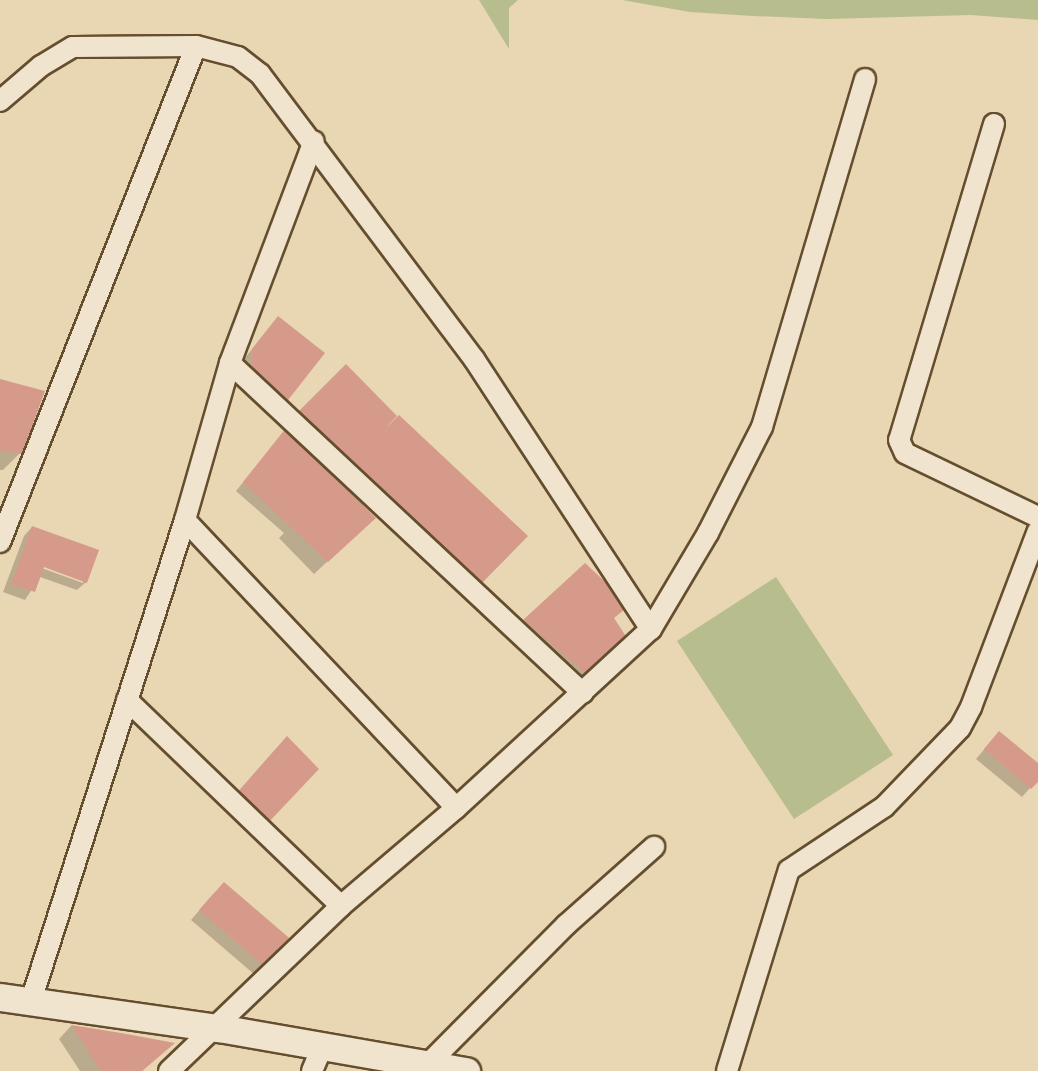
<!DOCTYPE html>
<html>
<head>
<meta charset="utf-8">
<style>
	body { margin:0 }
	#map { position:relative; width:1038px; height:1071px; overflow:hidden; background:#e9d6b3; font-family:"IM FELL English",serif }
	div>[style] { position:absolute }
	.green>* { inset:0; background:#b7bd8c }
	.shadow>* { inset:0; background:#0003 }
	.building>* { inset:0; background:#d69a8a }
	.roads { filter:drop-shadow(2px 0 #644e2e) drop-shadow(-2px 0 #644e2e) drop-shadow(0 2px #644e2e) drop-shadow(0 -2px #644e2e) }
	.minor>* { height:20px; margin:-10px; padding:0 10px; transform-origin:10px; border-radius:10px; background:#f1e4ce }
	.secondary>* { height:27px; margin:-13.5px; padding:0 13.5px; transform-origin:13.5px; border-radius:13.5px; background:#f1e4ce }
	span { translate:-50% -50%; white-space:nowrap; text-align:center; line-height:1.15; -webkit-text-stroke:5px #f1e4ce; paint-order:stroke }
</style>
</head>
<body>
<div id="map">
	<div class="green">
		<i style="clip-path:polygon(479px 0,518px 0,509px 8px,509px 49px)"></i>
		<i style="clip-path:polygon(622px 0,1038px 0,1038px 20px,971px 15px,827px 19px,753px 16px,690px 12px)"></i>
		<i style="clip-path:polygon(776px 577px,893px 755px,794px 819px,677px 641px)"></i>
	</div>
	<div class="shadow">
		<i style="clip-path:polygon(270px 327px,287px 399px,278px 407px,244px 381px,244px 359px)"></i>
		<i style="clip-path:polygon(346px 366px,395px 416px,387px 427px,526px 536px,472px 591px,291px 421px)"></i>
		<i style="clip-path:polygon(0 381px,20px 453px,3px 470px,0 470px)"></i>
		<i style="clip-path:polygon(286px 430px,334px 474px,328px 480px,335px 477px,374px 518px,314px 574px,279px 538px,284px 533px,236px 491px)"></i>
		<i style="clip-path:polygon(evenodd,32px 527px,86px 582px,77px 590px,40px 577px,25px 600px,3px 592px,24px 536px,32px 527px,37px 563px,83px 580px,83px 583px,36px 566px,37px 563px)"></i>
		<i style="clip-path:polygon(585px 565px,619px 649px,578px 683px,516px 630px)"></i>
		<i style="clip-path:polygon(991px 741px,1038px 765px,1038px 779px,1022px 797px,976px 759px)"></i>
		<i style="clip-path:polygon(274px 751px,266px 823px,253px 836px,224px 808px)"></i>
		<i style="clip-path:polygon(215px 892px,268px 962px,255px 975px,191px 920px)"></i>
		<i style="clip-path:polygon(71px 1026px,172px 1044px,142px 1071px,80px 1071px,59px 1039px)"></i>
	</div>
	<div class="building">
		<i style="clip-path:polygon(278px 316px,325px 353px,288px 400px,252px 372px,252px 349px)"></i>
		<i style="clip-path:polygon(346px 364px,397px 416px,379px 435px,399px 415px,528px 536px,481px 584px,298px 412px)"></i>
		<i style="clip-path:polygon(0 379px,45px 391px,22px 454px,0 451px)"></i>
		<i style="clip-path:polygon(286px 428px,376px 518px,328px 562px,243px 482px)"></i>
		<i style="clip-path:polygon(32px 526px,99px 550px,87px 583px,44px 567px,35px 592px,11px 584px)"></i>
		<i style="clip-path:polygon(585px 563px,630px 605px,614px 618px,629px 641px,587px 675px,523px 620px)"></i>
		<i style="clip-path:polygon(999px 731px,1038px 763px,1038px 782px,1031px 789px,984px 749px)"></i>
		<i style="clip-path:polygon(287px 736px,319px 769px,267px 824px,236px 794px)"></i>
		<i style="clip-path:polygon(224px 882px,295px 943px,265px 967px,199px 910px)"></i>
		<i style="clip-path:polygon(71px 1025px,121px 1033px,175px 1043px,142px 1071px,101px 1071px)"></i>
	</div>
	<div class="roads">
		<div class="minor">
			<i style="left:0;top:101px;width:54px;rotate:-40.5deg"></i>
			<i style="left:41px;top:66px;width:37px;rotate:-31deg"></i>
			<i style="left:73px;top:47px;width:123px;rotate:-0.5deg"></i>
			<i style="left:196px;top:46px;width:43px;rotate:14.7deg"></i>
			<i style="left:238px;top:57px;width:28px;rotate:38deg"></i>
			<i style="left:260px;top:74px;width:356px;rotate:53.1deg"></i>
			<i style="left:474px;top:359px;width:323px;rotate:56.8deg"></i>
			<i style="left:994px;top:124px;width:330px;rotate:106.7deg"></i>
			<i style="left:899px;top:440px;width:14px;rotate:65deg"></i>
			<i style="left:905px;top:453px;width:148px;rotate:25.7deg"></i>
			<i style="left:230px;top:363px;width:483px;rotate:43.1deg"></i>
			<i style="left:185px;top:520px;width:395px;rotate:46.7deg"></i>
			<i style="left:0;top:542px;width:533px;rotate:-68.44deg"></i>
			<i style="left:127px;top:700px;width:297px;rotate:43.9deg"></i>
			<i style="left:31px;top:1001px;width:505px;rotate:-72.25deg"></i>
			<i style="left:185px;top:520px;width:163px;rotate:-74deg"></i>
			<i style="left:230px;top:363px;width:237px;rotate:-69.3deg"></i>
			<i style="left:428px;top:1064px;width:196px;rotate:-45.2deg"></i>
			<i style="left:566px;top:925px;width:118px;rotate:-41.6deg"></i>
			<i style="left:169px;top:1071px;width:238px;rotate:-43.8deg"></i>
			<i style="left:341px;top:906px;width:151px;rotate:-40.4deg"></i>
			<i style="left:456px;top:808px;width:265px;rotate:-42.6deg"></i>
			<i style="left:651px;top:629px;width:112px;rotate:-59.3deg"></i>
			<i style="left:708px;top:533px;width:119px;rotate:-63deg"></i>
			<i style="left:762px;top:427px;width:363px;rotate:-73.5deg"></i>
			<i style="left:312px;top:1071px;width:28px;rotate:-67deg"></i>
			<i style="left:727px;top:1071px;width:210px;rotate:-72.9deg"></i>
			<i style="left:789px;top:870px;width:114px;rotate:-33.6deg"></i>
			<i style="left:884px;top:807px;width:110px;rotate:-46.1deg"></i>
			<i style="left:960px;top:728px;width:24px;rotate:-62deg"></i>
			<i style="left:971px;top:707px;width:188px;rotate:-69.2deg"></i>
		</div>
		<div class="secondary">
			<i style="left:0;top:997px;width:221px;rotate:8.1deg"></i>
			<i style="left:219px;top:1028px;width:251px;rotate:9.9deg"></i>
		</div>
	</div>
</div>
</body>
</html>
